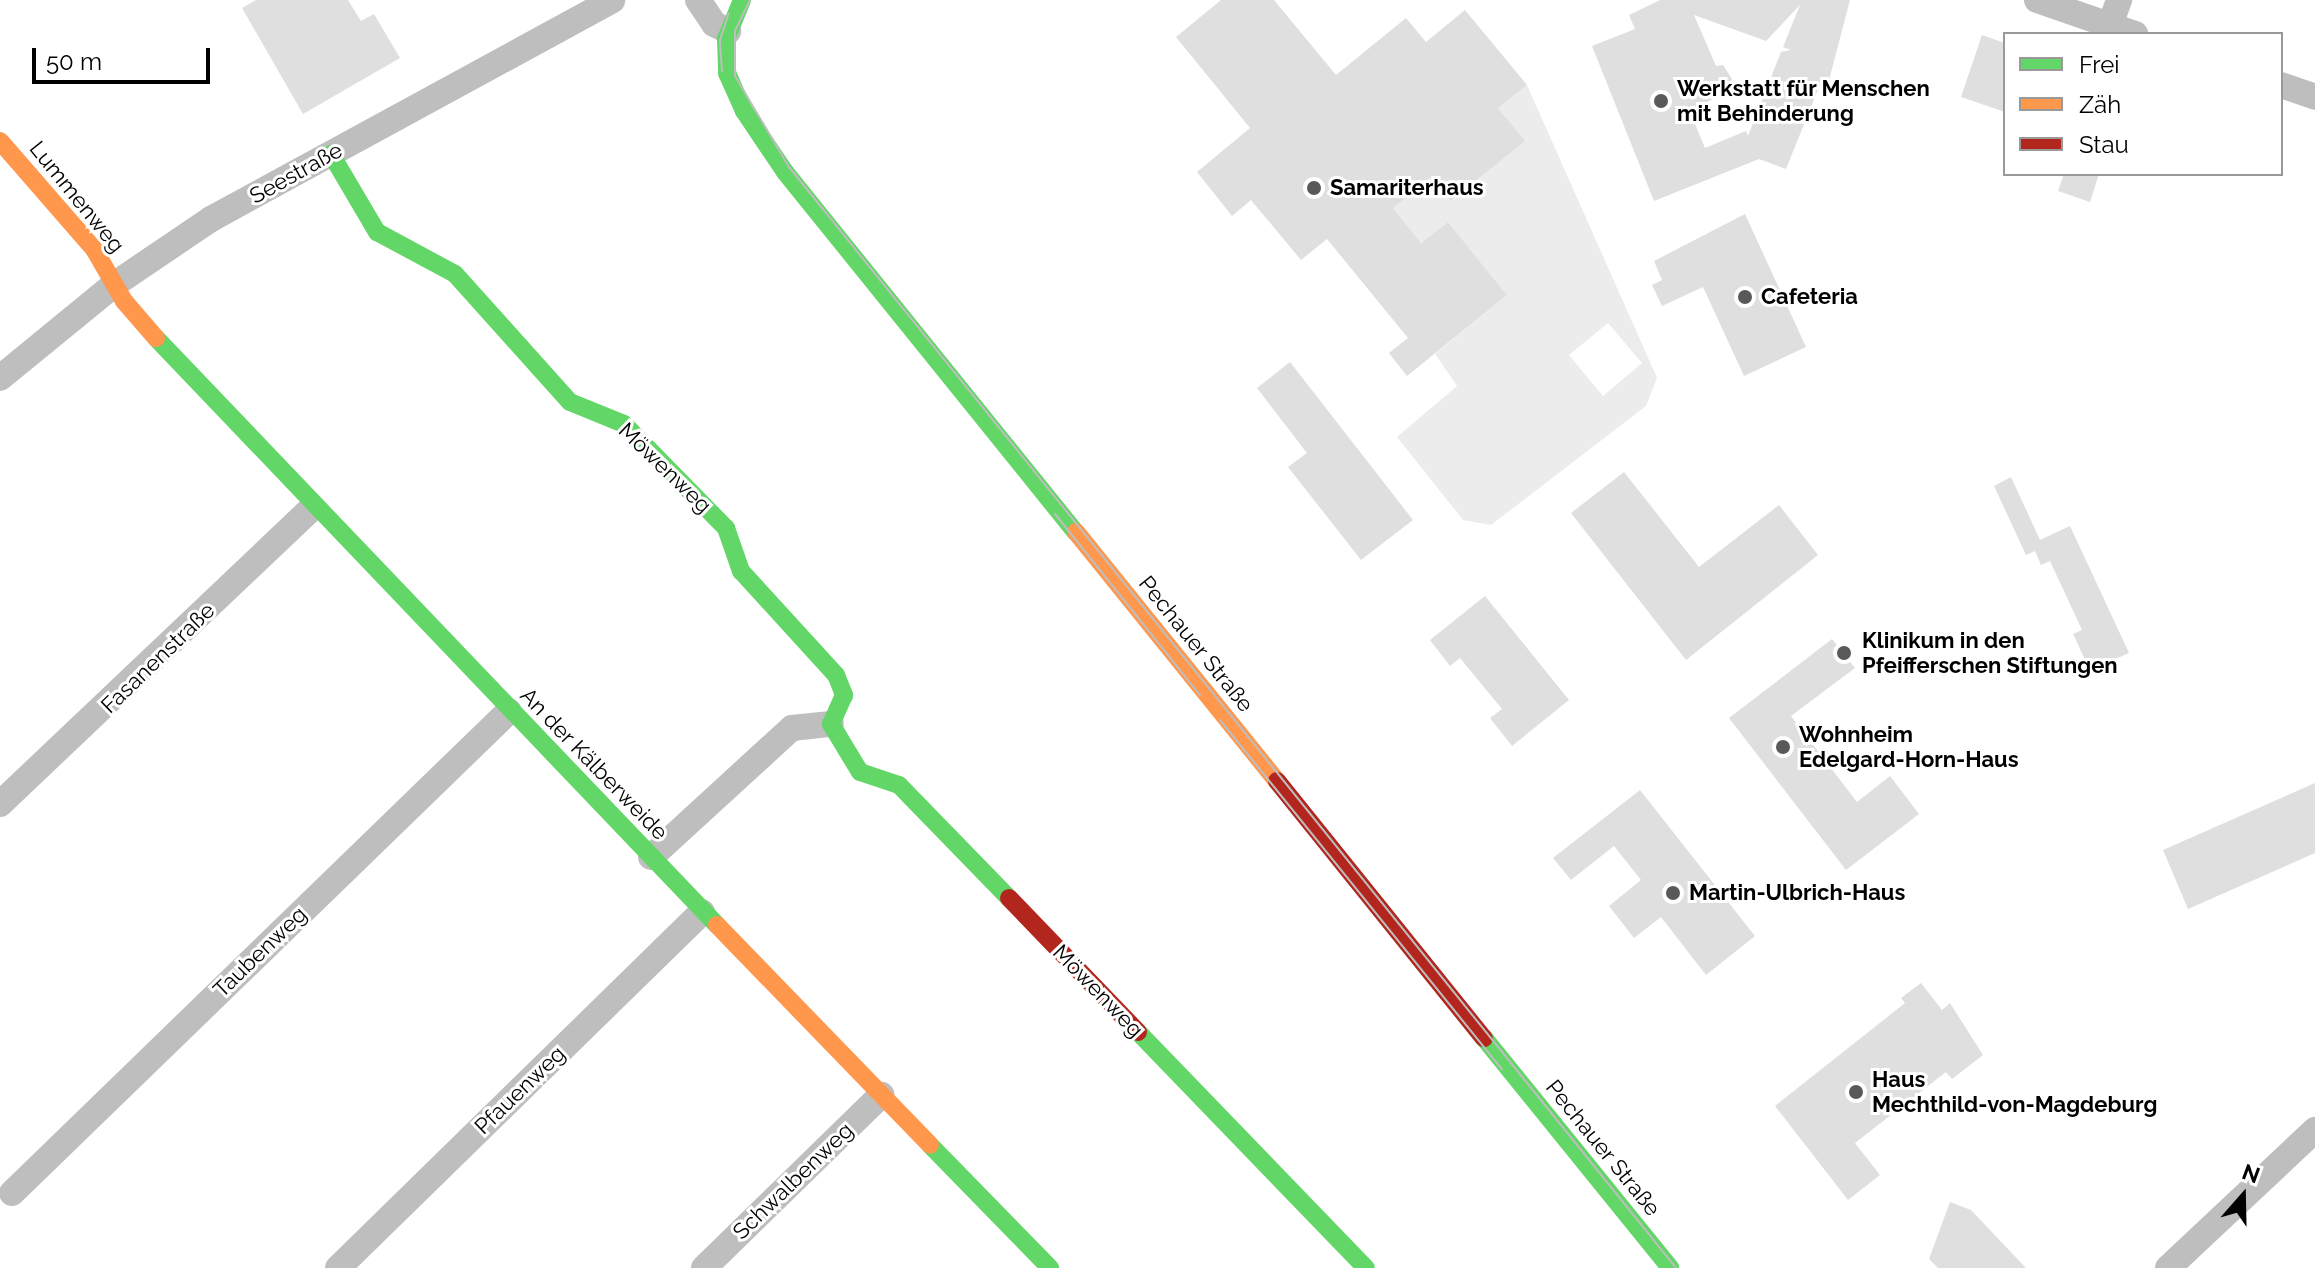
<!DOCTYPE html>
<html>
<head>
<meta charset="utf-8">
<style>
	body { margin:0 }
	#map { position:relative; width:2315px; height:1268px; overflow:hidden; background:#fff; font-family:Raleway,sans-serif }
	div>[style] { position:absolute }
	.green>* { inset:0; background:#ececec }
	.building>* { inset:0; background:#dfdfdf }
	.street>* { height:26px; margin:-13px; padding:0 13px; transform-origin:13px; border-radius:13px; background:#bebebe }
	.fast>* { height:18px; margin:-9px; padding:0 9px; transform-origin:9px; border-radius:9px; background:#63d668 }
	.slow>* { height:18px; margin:-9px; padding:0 9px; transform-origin:9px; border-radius:9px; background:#ff974d }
	.jam>* { height:18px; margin:-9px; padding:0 9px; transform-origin:9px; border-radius:9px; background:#b3261e }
	.tram>* { height:2px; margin:-1px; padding:0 1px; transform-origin:1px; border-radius:1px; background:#bebebe }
	.dots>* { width:22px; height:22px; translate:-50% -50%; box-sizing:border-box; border:4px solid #fff; border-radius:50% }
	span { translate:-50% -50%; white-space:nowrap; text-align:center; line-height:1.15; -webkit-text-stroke:6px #fff; paint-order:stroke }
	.poi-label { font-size:22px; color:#000; font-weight:700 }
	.left { translate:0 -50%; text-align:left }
	.street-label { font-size:22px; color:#000 }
	.legend { position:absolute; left:2003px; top:32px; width:280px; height:144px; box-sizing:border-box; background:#fff; border:2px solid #999; margin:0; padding:10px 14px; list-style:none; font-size:24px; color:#000 }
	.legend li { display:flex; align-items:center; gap:16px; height:40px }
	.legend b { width:40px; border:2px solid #999 }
	.north { position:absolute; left:2203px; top:1156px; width:80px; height:80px; -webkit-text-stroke:6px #fff; paint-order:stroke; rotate:20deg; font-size:22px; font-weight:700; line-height:32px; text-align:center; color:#000 }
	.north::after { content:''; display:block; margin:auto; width:28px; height:36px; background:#000; clip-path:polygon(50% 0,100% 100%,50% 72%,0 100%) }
	.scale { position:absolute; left:32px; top:48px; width:178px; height:36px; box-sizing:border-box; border:4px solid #000; border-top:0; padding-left:10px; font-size:24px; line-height:28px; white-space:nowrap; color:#000; -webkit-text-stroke:6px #fff; paint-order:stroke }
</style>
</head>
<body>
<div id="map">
	<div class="green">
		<i style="clip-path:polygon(evenodd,1527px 85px,1657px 378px,1646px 406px,1491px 525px,1463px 520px,1397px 437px,1457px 386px,1435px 354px,1507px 295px,1448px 222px,1421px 243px,1393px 208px,1431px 177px,1452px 201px,1524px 141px,1498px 108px,1527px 85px,1608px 323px,1642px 363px,1603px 396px,1569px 355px,1608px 323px)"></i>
	</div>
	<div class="building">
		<i style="clip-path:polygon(256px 0,348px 0,361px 21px,374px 14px,400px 58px,303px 114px,242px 8px)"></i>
		<i style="clip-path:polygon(1221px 0,1274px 0,1336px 75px,1406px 18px,1426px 42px,1465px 10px,1527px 85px,1498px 108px,1525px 141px,1451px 201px,1431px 177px,1393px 208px,1421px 243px,1448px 222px,1507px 295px,1407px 376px,1389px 353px,1408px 338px,1327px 239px,1301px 260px,1251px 200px,1232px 216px,1197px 172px,1250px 128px,1176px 37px)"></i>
		<i style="clip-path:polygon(evenodd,1660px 0,1850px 0,1828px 84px,1821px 82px,1786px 169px,1759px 159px,1654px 201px,1592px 46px,1635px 29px,1629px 15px,1660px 0,1800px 5px,1783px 47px,1791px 50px,1781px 52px,1748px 136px,1746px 131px,1705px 148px,1689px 110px,1729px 92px,1732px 79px,1723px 65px,1716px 66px,1694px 15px,1766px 41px,1800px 5px)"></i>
		<i style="clip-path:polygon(1982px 35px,2005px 43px,2005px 112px,1961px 97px)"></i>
		<i style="clip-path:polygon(2064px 174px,2099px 174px,2090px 202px,2058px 191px)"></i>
		<i style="clip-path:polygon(1745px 214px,1806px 347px,1744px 376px,1703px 287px,1662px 306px,1652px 285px,1662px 280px,1654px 261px)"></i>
		<i style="clip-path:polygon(1290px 362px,1413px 520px,1361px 560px,1288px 467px,1307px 453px,1257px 388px)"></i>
		<i style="clip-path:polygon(1624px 472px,1699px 567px,1779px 505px,1818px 555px,1686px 660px,1571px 513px)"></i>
		<i style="clip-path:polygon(2011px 477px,2040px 540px,2070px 526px,2129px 653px,2090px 670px,2073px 634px,2082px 630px,2050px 561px,2041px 565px,2035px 551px,2026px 555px,1994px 486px)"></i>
		<i style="clip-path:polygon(1485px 596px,1569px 700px,1512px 746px,1490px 718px,1502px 709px,1460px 658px,1450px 666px,1430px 640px)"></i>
		<i style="clip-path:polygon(1832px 639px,1855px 668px,1791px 716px,1857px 802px,1890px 776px,1919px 814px,1846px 870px,1729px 718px)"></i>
		<i style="clip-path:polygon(2315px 783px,2315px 853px,2188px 909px,2163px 850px)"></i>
		<i style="clip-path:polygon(1640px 790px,1755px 936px,1706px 975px,1661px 917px,1634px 938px,1609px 906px,1641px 880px,1614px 846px,1571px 880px,1553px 858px)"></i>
		<i style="clip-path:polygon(1921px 983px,1942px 1010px,1950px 1003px,1983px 1055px,1952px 1079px,1946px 1072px,1855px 1143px,1880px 1175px,1848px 1200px,1775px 1106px,1905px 1003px,1901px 998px)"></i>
		<i style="clip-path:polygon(1950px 1202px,1971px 1210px,2026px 1268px,1938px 1268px,1929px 1259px)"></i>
	</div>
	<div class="street">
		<i style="left:698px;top:0;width:29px;rotate:56deg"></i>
		<i style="left:714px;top:24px;width:16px;rotate:27deg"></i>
		<i style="left:2037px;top:0;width:104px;rotate:19.1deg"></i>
		<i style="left:2110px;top:25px;width:27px;rotate:-70deg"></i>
		<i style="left:2281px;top:85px;width:36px;rotate:19deg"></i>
		<i style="left:0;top:378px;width:149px;rotate:-39.3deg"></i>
		<i style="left:115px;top:284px;width:116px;rotate:-34.1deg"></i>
		<i style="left:211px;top:219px;width:457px;rotate:-28.6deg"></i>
		<i style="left:0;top:804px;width:430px;rotate:-43.5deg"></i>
		<i style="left:651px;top:857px;width:191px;rotate:-42.5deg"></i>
		<i style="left:792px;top:728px;width:39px;rotate:-6deg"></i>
		<i style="left:12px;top:1193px;width:692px;rotate:-44.12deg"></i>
		<i style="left:338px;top:1268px;width:509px;rotate:-44.36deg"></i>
		<i style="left:704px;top:1268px;width:248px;rotate:-44.3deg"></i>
		<i style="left:2168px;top:1268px;width:202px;rotate:-43.2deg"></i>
	</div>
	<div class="fast">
		<i style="left:742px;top:0;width:42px;rotate:112.3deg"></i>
		<i style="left:726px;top:39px;width:34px;rotate:88deg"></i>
		<i style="left:727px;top:73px;width:42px;rotate:65.9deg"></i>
		<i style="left:744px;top:111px;width:73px;rotate:56.1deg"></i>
		<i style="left:785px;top:172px;width:463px;rotate:51.1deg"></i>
		<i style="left:331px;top:154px;width:91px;rotate:59.5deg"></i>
		<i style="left:377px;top:232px;width:89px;rotate:28.3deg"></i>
		<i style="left:455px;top:274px;width:172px;rotate:48.1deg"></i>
		<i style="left:570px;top:402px;width:58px;rotate:22.2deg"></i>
		<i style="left:624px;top:424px;width:146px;rotate:45.6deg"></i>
		<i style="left:726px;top:528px;width:46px;rotate:70.8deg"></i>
		<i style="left:741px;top:571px;width:141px;rotate:47.6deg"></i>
		<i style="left:836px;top:675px;width:22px;rotate:68deg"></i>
		<i style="left:844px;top:695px;width:32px;rotate:114deg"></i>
		<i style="left:831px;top:724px;width:56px;rotate:58.9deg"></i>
		<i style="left:860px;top:772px;width:41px;rotate:18.4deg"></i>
		<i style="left:899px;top:785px;width:158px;rotate:45.8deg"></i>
		<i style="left:156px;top:338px;width:812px;rotate:46.3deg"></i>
		<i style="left:1138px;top:1032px;width:328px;rotate:46deg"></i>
		<i style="left:1484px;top:1038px;width:296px;rotate:51deg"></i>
		<i style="left:930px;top:1145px;width:172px;rotate:45.7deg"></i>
	</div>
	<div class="slow">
		<i style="left:0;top:141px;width:143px;rotate:49deg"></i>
		<i style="left:94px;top:249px;width:60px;rotate:60deg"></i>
		<i style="left:124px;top:301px;width:49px;rotate:49.1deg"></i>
		<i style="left:1076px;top:532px;width:320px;rotate:51.1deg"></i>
		<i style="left:717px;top:925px;width:306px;rotate:45.9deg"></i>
	</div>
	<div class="jam">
		<i style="left:1277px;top:781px;width:330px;rotate:51.2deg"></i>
		<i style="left:1009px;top:898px;width:186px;rotate:46.1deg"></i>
	</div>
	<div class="tram">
		<i style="left:750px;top:0;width:34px;rotate:116deg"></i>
		<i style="left:735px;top:31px;width:45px;rotate:90deg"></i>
		<i style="left:735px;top:76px;width:106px;rotate:59.3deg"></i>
		<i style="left:789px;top:167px;width:1414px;rotate:51.14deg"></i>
		<i style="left:722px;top:71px;width:31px;rotate:-94deg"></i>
		<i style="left:720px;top:40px;width:28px;rotate:-72deg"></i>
		<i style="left:1055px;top:514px;width:232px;rotate:51.3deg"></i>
		<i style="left:1220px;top:720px;width:449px;rotate:51.1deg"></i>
	</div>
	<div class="dots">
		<i style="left:1661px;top:101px;background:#595959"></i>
		<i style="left:1314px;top:188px;background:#595959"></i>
		<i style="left:1745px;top:297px;background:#595959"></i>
		<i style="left:1844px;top:653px;background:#595959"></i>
		<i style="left:1783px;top:747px;background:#595959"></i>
		<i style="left:1673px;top:893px;background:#595959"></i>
		<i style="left:1856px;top:1092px;background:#595959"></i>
	</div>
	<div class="poi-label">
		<span class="left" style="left:1677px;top:101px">Werkstatt für Menschen<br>mit Behinderung</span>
		<span class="left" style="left:1330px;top:188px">Samariterhaus</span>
		<span class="left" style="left:1761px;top:297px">Cafeteria</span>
		<span class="left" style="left:1862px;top:653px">Klinikum in den<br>Pfeifferschen Stiftungen</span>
		<span class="left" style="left:1799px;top:747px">Wohnheim<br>Edelgard-Horn-Haus</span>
		<span class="left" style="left:1689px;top:893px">Martin-Ulbrich-Haus</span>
		<span class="left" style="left:1872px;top:1092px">Haus<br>Mechthild-von-Magdeburg</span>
	</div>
	<div class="street-label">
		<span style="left:296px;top:173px;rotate:-29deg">Seestraße</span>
		<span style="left:77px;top:197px;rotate:51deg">Lummenweg</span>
		<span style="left:665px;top:468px;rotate:44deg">Möwenweg</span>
		<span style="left:1196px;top:644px;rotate:51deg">Pechauer Straße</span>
		<span style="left:158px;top:658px;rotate:-44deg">Fasanenstraße</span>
		<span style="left:594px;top:764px;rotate:46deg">An der Kälberweide</span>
		<span style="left:260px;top:952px;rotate:-44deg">Taubenweg</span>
		<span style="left:1098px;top:991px;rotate:46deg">Möwenweg</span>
		<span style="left:520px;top:1090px;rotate:-44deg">Pfauenweg</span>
		<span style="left:1603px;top:1148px;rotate:51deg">Pechauer Straße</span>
		<span style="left:793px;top:1181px;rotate:-44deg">Schwalbenweg</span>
	</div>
	<ul class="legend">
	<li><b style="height:10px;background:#63d668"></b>Frei</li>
	<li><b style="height:10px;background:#ff974d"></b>Zäh</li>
	<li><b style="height:10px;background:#b3261e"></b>Stau</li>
	</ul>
	<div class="north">N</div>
	<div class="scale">50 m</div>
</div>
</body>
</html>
